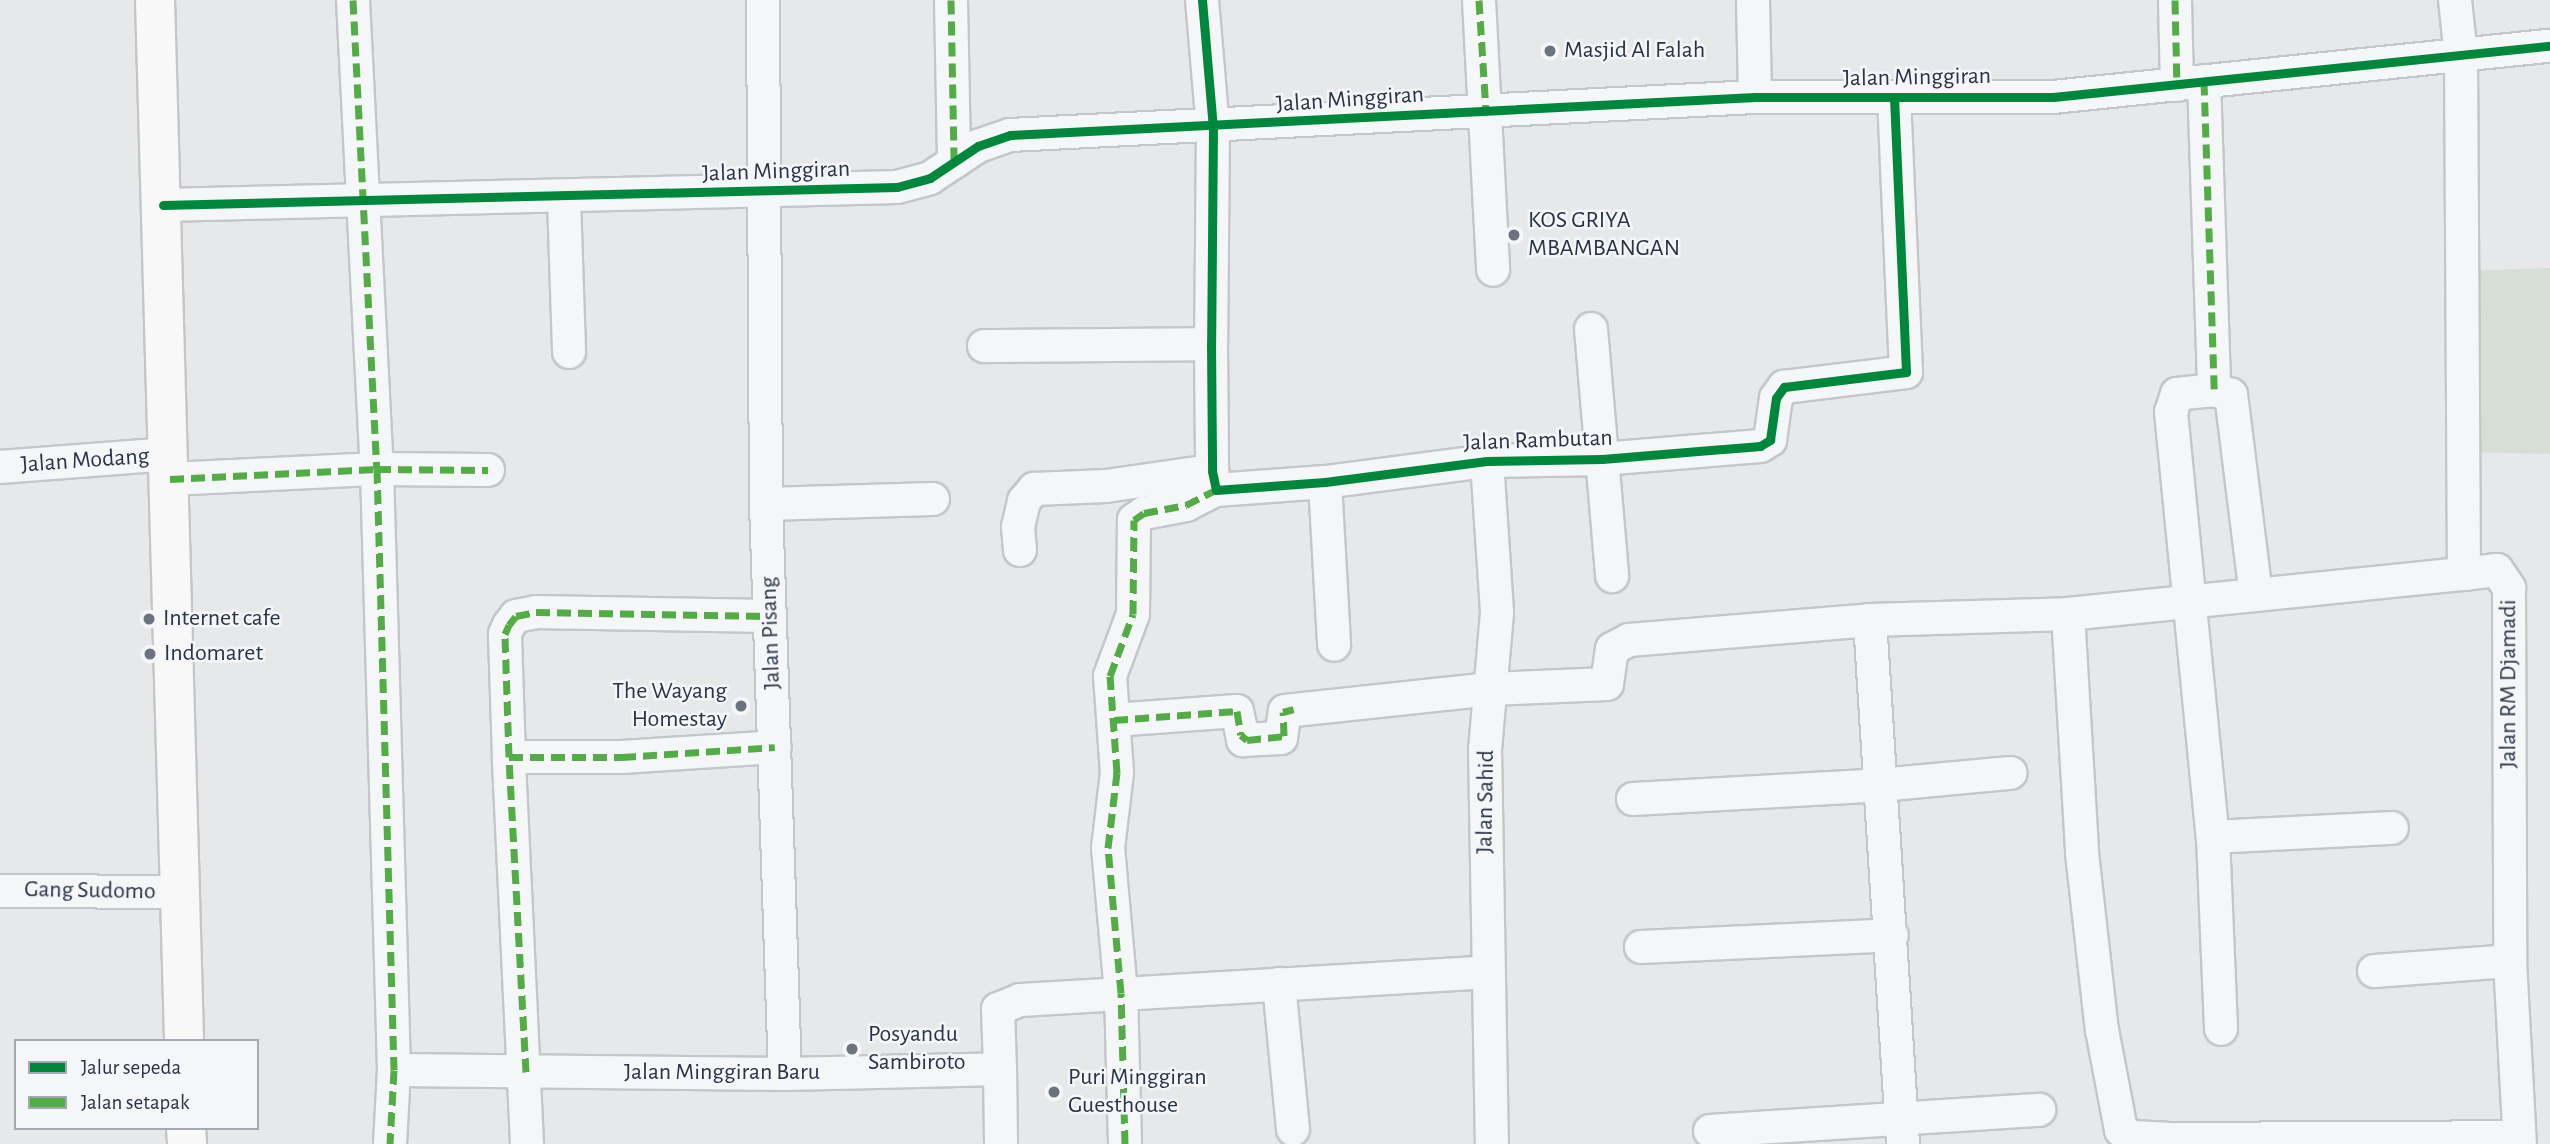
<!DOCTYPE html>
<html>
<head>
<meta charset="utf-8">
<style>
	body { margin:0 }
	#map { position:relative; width:2550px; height:1144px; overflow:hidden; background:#e6e8ea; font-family:"Alegreya Sans",sans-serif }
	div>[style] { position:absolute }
	.green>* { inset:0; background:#d6ded6 }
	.roads { filter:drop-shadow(2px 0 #c4c6c8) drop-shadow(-2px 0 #c4c6c8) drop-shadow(0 2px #c4c6c8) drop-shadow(0 -2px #c4c6c8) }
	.minor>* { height:32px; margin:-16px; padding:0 16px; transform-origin:16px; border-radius:16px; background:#f5f6f7 }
	.major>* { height:38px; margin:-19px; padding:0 19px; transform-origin:19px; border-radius:19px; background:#f8f8f8 }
	.quiet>* { height:7px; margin-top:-3.5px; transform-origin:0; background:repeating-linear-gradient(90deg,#54ac47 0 14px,transparent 0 21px) }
	.cycleway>* { height:9px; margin:-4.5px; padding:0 4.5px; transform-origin:4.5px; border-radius:4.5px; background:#00873e }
	.dots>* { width:19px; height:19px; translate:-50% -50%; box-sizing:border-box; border:4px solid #f4f6f9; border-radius:50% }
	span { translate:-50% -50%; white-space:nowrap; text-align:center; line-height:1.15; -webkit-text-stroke:5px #f4f6f9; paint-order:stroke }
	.poi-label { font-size:24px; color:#2b3445 }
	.left { translate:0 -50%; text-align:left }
	.right { translate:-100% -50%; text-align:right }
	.street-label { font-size:24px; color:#2b3445 }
	.legend { position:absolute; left:14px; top:1039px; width:245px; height:91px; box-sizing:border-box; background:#f4f6f9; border:2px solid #a4a8b1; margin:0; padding:9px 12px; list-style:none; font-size:21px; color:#2b3445 }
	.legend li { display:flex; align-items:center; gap:14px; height:35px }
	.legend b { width:35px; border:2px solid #a4a8b1 }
</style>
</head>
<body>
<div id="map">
	<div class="green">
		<i style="clip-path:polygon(2550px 268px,2550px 454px,2463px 452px,2460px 271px)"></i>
	</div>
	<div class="roads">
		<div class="minor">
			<i style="left:353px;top:0;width:470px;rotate:87.1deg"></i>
			<i style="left:377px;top:469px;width:601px;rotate:88.38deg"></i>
			<i style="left:394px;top:1070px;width:74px;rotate:93.1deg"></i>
			<i style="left:763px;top:0;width:504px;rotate:89.66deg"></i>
			<i style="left:766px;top:504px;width:570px;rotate:88.09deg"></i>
			<i style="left:951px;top:0;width:162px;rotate:88.9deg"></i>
			<i style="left:1202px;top:0;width:128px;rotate:85.1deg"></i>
			<i style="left:1213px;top:128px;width:216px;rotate:90.5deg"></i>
			<i style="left:1211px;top:344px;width:127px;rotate:89.5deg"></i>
			<i style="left:1212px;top:471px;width:19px;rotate:78deg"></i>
			<i style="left:1216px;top:490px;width:109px;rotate:-4.2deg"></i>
			<i style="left:1325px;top:482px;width:163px;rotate:-7.4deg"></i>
			<i style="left:1487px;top:461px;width:115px;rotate:-1deg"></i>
			<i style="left:1602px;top:459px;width:159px;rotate:-4.7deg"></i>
			<i style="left:1760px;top:446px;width:12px;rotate:-31deg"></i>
			<i style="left:1770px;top:440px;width:42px;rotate:-81.9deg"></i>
			<i style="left:1776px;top:398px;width:14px;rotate:-54deg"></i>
			<i style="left:1784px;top:387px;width:123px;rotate:-7deg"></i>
			<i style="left:1906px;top:372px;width:274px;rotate:-92.5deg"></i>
			<i style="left:1479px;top:0;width:270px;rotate:87deg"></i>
			<i style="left:1753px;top:0;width:97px;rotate:88.8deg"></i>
			<i style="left:2175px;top:0;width:85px;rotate:88.7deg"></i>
			<i style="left:2455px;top:0;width:56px;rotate:83.9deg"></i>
			<i style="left:2461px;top:56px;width:518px;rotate:89.67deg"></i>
			<i style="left:2464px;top:574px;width:33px;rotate:-7deg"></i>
			<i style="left:2497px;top:570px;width:22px;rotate:56deg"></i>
			<i style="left:2509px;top:588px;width:373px;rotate:89.8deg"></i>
			<i style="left:2510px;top:961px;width:183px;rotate:86.9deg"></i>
			<i style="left:2204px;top:81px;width:309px;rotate:88.1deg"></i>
			<i style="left:564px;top:199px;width:153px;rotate:88.1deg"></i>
			<i style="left:163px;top:205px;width:734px;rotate:-1.4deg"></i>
			<i style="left:897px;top:187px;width:34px;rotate:-15deg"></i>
			<i style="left:930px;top:178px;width:58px;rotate:-33.7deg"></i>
			<i style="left:978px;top:146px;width:34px;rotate:-19deg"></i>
			<i style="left:1010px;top:135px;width:746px;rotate:-2.92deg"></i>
			<i style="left:1755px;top:97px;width:298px"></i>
			<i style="left:2053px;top:97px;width:500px;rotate:-5.9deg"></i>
			<i style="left:1591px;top:329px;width:248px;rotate:85.1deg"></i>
			<i style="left:984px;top:346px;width:227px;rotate:-0.5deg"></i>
			<i style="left:1487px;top:461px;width:152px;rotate:86.2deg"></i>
			<i style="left:1497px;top:613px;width:137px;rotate:95deg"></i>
			<i style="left:1485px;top:749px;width:395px;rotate:89deg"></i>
			<i style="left:0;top:467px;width:170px;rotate:-4.4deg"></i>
			<i style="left:170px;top:479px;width:207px;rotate:-2.8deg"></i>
			<i style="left:377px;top:469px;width:111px;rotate:0.5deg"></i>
			<i style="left:1325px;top:482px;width:163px;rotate:86.8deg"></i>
			<i style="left:766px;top:504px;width:167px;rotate:-1.7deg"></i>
			<i style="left:1020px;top:550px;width:23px;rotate:-95deg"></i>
			<i style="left:1018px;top:527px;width:27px;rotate:-77deg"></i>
			<i style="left:1024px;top:501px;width:16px;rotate:-50deg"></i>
			<i style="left:1034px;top:489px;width:72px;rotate:-2.4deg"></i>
			<i style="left:1106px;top:486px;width:107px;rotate:-8.1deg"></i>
			<i style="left:2256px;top:595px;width:202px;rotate:-97.1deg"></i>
			<i style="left:2231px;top:395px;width:18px;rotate:-164deg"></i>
			<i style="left:2214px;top:390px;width:37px;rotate:174deg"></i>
			<i style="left:2177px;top:394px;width:19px;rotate:108deg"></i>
			<i style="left:2171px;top:412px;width:427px;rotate:84.4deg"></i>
			<i style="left:2213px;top:837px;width:179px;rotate:-2.9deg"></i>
			<i style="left:2068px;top:614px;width:239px;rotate:86.6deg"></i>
			<i style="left:2082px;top:853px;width:178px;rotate:83.6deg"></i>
			<i style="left:2102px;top:1030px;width:102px;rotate:79.2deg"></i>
			<i style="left:2121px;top:1130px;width:13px;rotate:32deg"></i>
			<i style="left:2132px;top:1137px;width:35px;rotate:3deg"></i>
			<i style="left:2167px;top:1139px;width:352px;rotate:-0.3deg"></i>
			<i style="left:1870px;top:620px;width:525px;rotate:86.4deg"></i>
			<i style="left:1114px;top:720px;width:123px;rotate:-4.2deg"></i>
			<i style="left:1237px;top:711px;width:30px;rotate:78deg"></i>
			<i style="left:1243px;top:740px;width:38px;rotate:-3deg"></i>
			<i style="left:1281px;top:738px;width:27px;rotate:-82deg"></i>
			<i style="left:1285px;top:711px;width:207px;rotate:-6.1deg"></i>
			<i style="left:1491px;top:689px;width:116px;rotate:-2.5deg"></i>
			<i style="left:1607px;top:684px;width:35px;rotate:-82deg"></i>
			<i style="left:1612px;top:649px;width:19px;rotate:-28deg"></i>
			<i style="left:1629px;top:640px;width:242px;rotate:-4.7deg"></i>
			<i style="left:1870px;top:620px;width:198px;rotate:-1.7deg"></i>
			<i style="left:2068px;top:614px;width:398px;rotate:-5.8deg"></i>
			<i style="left:509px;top:757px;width:113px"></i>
			<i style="left:622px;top:757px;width:153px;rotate:-3.7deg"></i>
			<i style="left:1633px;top:799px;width:247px;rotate:-3.2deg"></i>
			<i style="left:1880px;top:785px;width:131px;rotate:-5.3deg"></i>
			<i style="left:2213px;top:837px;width:192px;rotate:87.6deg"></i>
			<i style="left:0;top:891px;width:180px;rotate:0.3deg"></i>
			<i style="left:1641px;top:947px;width:251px;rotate:-2.7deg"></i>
			<i style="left:2374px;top:971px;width:136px;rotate:-4.2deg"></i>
			<i style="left:1279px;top:984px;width:146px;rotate:84.5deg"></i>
			<i style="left:1000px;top:1069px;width:60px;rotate:-91.9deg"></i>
			<i style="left:998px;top:1009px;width:24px;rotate:-22deg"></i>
			<i style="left:1020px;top:1000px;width:467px;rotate:-3.4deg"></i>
			<i style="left:394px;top:1070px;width:391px;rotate:0.6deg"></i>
			<i style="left:785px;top:1074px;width:215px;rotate:-1.3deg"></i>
			<i style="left:1000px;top:1069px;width:75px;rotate:89.2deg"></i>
			<i style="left:1710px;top:1131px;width:330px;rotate:-3.7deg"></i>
			<i style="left:527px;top:1144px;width:387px;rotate:-92.7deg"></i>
			<i style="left:509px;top:757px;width:123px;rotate:-91.9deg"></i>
			<i style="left:505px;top:634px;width:10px;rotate:-66deg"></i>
			<i style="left:509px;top:625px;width:11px;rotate:-52deg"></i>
			<i style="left:516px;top:616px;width:20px;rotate:-11deg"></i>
			<i style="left:536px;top:612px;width:234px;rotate:1deg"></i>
			<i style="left:1125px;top:1144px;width:151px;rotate:-91.5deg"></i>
			<i style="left:1121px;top:993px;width:146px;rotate:-95.1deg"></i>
			<i style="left:1108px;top:848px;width:76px;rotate:-83.2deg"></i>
			<i style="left:1117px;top:773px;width:97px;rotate:-94.1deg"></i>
			<i style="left:1110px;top:676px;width:66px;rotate:-69.6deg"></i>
			<i style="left:1133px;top:614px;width:94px;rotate:-89.4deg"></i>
			<i style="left:1134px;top:520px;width:12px;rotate:-35deg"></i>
			<i style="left:1144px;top:513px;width:43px;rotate:-10.8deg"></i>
			<i style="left:1186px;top:505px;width:34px;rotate:-27deg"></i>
		</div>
		<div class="major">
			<i style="left:155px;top:0;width:1041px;rotate:88.4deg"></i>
			<i style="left:186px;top:1128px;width:16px;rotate:86deg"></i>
		</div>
	</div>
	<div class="quiet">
		<i style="left:353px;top:0;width:470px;rotate:87.1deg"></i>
		<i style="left:377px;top:469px;width:601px;rotate:88.38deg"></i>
		<i style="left:394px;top:1070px;width:74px;rotate:93.1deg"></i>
		<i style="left:951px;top:0;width:162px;rotate:88.9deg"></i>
		<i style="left:1479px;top:0;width:111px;rotate:86.4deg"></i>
		<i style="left:2175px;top:0;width:85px;rotate:88.7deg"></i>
		<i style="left:2204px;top:81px;width:309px;rotate:88.1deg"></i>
		<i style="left:170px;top:479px;width:207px;rotate:-2.8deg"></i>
		<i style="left:377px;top:469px;width:111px;rotate:0.5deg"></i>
		<i style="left:1114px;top:720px;width:123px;rotate:-4.2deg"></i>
		<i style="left:1237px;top:711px;width:24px;rotate:81deg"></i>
		<i style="left:1241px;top:735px;width:8px;rotate:40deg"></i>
		<i style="left:1247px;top:740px;width:37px;rotate:-6deg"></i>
		<i style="left:1284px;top:736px;width:24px;rotate:-92deg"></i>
		<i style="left:1283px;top:712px;width:11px;rotate:-15deg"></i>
		<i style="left:509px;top:757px;width:113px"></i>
		<i style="left:622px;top:757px;width:153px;rotate:-3.7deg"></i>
		<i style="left:526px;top:1072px;width:315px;rotate:-93.1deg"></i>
		<i style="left:509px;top:757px;width:123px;rotate:-91.9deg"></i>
		<i style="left:505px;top:634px;width:10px;rotate:-66deg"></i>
		<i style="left:509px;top:625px;width:11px;rotate:-52deg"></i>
		<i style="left:516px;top:616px;width:20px;rotate:-11deg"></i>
		<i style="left:536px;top:612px;width:234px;rotate:1deg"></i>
		<i style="left:1125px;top:1144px;width:151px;rotate:-91.5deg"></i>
		<i style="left:1121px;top:993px;width:146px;rotate:-95.1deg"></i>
		<i style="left:1108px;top:848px;width:76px;rotate:-83.2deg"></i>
		<i style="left:1117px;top:773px;width:97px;rotate:-94.1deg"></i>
		<i style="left:1110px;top:676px;width:66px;rotate:-69.6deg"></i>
		<i style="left:1133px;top:614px;width:94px;rotate:-89.4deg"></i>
		<i style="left:1134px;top:520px;width:12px;rotate:-35deg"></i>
		<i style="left:1144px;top:513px;width:43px;rotate:-10.8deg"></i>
		<i style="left:1186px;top:505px;width:34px;rotate:-27deg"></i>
	</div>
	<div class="cycleway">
		<i style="left:1202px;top:0;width:128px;rotate:85.1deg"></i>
		<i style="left:1213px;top:128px;width:216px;rotate:90.5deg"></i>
		<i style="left:1211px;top:344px;width:127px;rotate:89.5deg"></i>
		<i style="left:1212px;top:471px;width:19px;rotate:78deg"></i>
		<i style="left:1216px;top:490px;width:109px;rotate:-4.2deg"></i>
		<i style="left:1325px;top:482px;width:163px;rotate:-7.4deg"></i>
		<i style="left:1487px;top:461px;width:115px;rotate:-1deg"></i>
		<i style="left:1602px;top:459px;width:159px;rotate:-4.7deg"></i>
		<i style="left:1760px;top:446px;width:12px;rotate:-31deg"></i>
		<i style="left:1770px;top:440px;width:42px;rotate:-81.9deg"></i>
		<i style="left:1776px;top:398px;width:14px;rotate:-54deg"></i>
		<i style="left:1784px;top:387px;width:123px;rotate:-7deg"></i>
		<i style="left:1906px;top:372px;width:274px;rotate:-92.5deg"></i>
		<i style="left:163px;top:205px;width:734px;rotate:-1.4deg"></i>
		<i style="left:897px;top:187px;width:34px;rotate:-15deg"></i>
		<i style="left:930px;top:178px;width:58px;rotate:-33.7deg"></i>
		<i style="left:978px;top:146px;width:34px;rotate:-19deg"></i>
		<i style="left:1010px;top:135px;width:746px;rotate:-2.92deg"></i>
		<i style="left:1755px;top:97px;width:298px"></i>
		<i style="left:2053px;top:97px;width:500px;rotate:-5.9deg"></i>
	</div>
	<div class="dots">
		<i style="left:1550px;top:51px;background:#6c737f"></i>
		<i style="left:1514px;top:235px;background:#6c737f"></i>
		<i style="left:149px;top:619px;background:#6c737f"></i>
		<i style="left:150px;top:654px;background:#6c737f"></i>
		<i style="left:741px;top:706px;background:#6c737f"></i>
		<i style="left:852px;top:1049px;background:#6c737f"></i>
		<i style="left:1054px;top:1092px;background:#6c737f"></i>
	</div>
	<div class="poi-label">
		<span class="left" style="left:1564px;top:51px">Masjid Al Falah</span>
		<span class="left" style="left:1528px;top:235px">KOS GRIYA<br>MBAMBANGAN</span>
		<span class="left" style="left:163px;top:619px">Internet cafe</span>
		<span class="left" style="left:164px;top:654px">Indomaret</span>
		<span class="right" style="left:727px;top:706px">The Wayang<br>Homestay</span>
		<span class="left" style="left:868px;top:1049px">Posyandu<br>Sambiroto</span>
		<span class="left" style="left:1068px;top:1092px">Puri Minggiran<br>Guesthouse</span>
	</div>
	<div class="street-label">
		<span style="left:1917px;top:78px;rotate:-1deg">Jalan Minggiran</span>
		<span style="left:1350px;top:100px;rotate:-4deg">Jalan Minggiran</span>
		<span style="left:776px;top:172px;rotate:-2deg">Jalan Minggiran</span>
		<span style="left:1538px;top:441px;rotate:-2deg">Jalan Rambutan</span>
		<span style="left:85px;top:461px;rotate:-4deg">Jalan Modang</span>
		<span style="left:771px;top:633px;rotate:-92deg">Jalan Pisang</span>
		<span style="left:2509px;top:684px;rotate:-90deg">Jalan RM Djamadi</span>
		<span style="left:1486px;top:802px;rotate:-89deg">Jalan Sahid</span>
		<span style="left:90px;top:891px;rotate:1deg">Gang Sudomo</span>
		<span style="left:722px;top:1073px">Jalan Minggiran Baru</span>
	</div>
	<ul class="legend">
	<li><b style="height:9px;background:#00873e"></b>Jalur sepeda</li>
	<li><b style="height:9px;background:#54ac47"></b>Jalan setapak</li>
	</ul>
</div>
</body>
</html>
